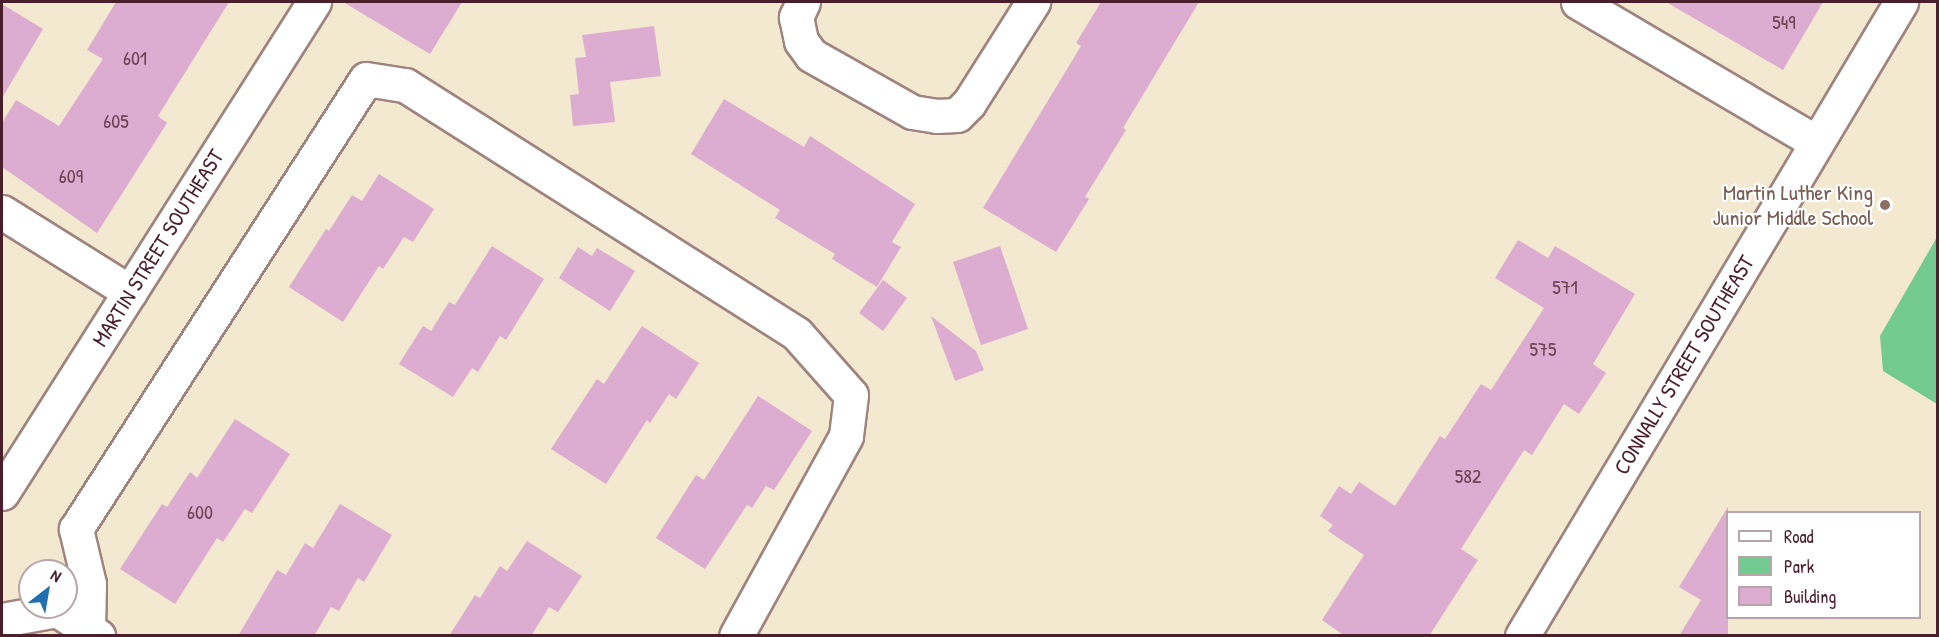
<!DOCTYPE html>
<html>
<head>
<meta charset="utf-8">
<style>
	body { margin:0 }
	#map { position:relative; width:1939px; height:637px; overflow:hidden; background:#f3e8d0; font-family:"Patrick Hand",sans-serif }
	div>[style] { position:absolute }
	.green>* { inset:0; background:#73cb91 }
	.building>* { inset:0; background:#ddacd1 }
	.roads { filter:drop-shadow(2px 0 #9e847e) drop-shadow(-2px 0 #9e847e) drop-shadow(0 2px #9e847e) drop-shadow(0 -2px #9e847e) }
	.street>* { height:33px; margin:-16.5px; padding:0 16.5px; transform-origin:16.5px; border-radius:16.5px; background:#fff }
	.dots>* { width:16px; height:16px; translate:-50% -50%; box-sizing:border-box; border:3px solid #fff; border-radius:50% }
	span { translate:-50% -50%; white-space:nowrap; text-align:center; line-height:1.15; -webkit-text-stroke:4.5px #fff; paint-order:stroke }
	.number-label { font-size:20px; color:#6f4254 }
	.number-label span { -webkit-text-stroke-width:0 }
	.education-label { font-size:22px; color:#785e54 }
	.right { translate:-100% -50%; text-align:right }
	.street-label { font-size:22px; color:#4a1f2b }
	.frame { position:absolute; inset:0; border:3px solid #4a1f2b; pointer-events:none }
	.legend { position:absolute; left:1726px; top:511px; width:195px; height:108px; box-sizing:border-box; background:#fff; border:2px solid #b7a5aa; margin:0; padding:8px 10px; list-style:none; font-size:18px; color:#4a1f2b }
	.legend li { display:flex; align-items:center; gap:12px; height:30px }
	.legend b { width:30px; border:2px solid #b7a5aa }
	.north { position:absolute; left:18px; top:559px; width:60px; height:60px; box-sizing:border-box; background:#fff; border:2px solid #b7a5aa; border-radius:50%; rotate:31deg; font-size:16px; font-weight:700; line-height:24px; text-align:center; color:#4a1f2b }
	.north::after { content:''; display:block; margin:auto; width:21px; height:27px; background:#1f6fb2; clip-path:polygon(50% 0,100% 100%,50% 72%,0 100%) }
</style>
</head>
<body>
<div id="map">
	<div class="green">
		<i style="clip-path:polygon(1937px 237px,1937px 404px,1883px 371px,1880px 336px)"></i>
	</div>
	<div class="building">
		<i style="clip-path:polygon(116px 2px,229px 2px,158px 116px,167px 123px,97px 233px,2px 167px,2px 123px,16px 100px,59px 126px,103px 59px,87px 50px)"></i>
		<i style="clip-path:polygon(343px 2px,462px 2px,430px 54px)"></i>
		<i style="clip-path:polygon(1101px 2px,1199px 2px,1123px 128px,1126px 130px,1085px 197px,1089px 199px,1056px 252px,983px 208px,1081px 46px,1076px 43px)"></i>
		<i style="clip-path:polygon(1666px 2px,1823px 2px,1783px 70px)"></i>
		<i style="clip-path:polygon(2px 4px,43px 29px,2px 98px)"></i>
		<i style="clip-path:polygon(654px 26px,661px 76px,610px 82px,615px 122px,573px 126px,570px 95px,579px 94px,575px 58px,586px 57px,582px 35px)"></i>
		<i style="clip-path:polygon(724px 99px,804px 147px,810px 136px,915px 204px,892px 242px,901px 247px,877px 287px,832px 259px,835px 254px,775px 218px,780px 210px,691px 154px)"></i>
		<i style="clip-path:polygon(379px 174px,434px 209px,413px 242px,404px 237px,383px 269px,379px 266px,343px 322px,289px 287px,326px 229px,329px 231px,352px 195px,362px 201px)"></i>
		<i style="clip-path:polygon(1518px 240px,1548px 258px,1555px 246px,1635px 294px,1593px 364px,1606px 373px,1579px 414px,1564px 404px,1532px 455px,1524px 450px,1461px 549px,1478px 560px,1429px 636px,1345px 636px,1322px 620px,1364px 555px,1328px 531px,1333px 525px,1320px 516px,1339px 486px,1351px 494px,1359px 482px,1395px 506px,1440px 436px,1445px 439px,1481px 384px,1491px 390px,1544px 308px,1495px 278px)"></i>
		<i style="clip-path:polygon(492px 246px,544px 279px,506px 340px,500px 336px,478px 372px,472px 368px,453px 397px,399px 364px,423px 326px,431px 331px,449px 302px,455px 305px)"></i>
		<i style="clip-path:polygon(1000px 246px,1028px 329px,981px 345px,953px 262px)"></i>
		<i style="clip-path:polygon(578px 247px,592px 256px,597px 248px,635px 271px,610px 311px,559px 278px)"></i>
		<i style="clip-path:polygon(883px 280px,907px 298px,883px 331px,859px 313px)"></i>
		<i style="clip-path:polygon(931px 316px,976px 351px,984px 370px,955px 381px)"></i>
		<i style="clip-path:polygon(642px 326px,699px 363px,676px 399px,669px 394px,650px 423px,647px 420px,606px 484px,551px 449px,597px 379px,604px 384px)"></i>
		<i style="clip-path:polygon(758px 396px,812px 431px,774px 490px,766px 486px,752px 508px,747px 505px,705px 569px,656px 538px,696px 475px,704px 480px)"></i>
		<i style="clip-path:polygon(235px 419px,290px 454px,252px 513px,245px 509px,223px 542px,217px 538px,175px 604px,120px 569px,162px 504px,167px 507px,190px 472px,197px 478px)"></i>
		<i style="clip-path:polygon(340px 504px,392px 535px,364px 582px,358px 578px,339px 611px,331px 607px,314px 636px,238px 636px,277px 570px,286px 575px,305px 543px,313px 548px)"></i>
		<i style="clip-path:polygon(1728px 507px,1728px 636px,1679px 636px,1701px 600px,1679px 587px)"></i>
		<i style="clip-path:polygon(527px 541px,582px 576px,558px 612px,549px 607px,531px 636px,449px 636px,475px 595px,480px 598px,500px 566px,507px 571px)"></i>
	</div>
	<div class="roads">
		<div class="street">
			<i style="left:803px;top:2px;width:17px;rotate:115deg"></i>
			<i style="left:796px;top:17px;width:25px;rotate:78deg"></i>
			<i style="left:801px;top:41px;width:17px;rotate:54deg"></i>
			<i style="left:811px;top:55px;width:116px;rotate:29.4deg"></i>
			<i style="left:912px;top:112px;width:24px;rotate:9deg"></i>
			<i style="left:936px;top:116px;width:21px;rotate:-3deg"></i>
			<i style="left:957px;top:115px;width:17px;rotate:-45deg"></i>
			<i style="left:969px;top:103px;width:120px;rotate:-57.6deg"></i>
			<i style="left:1578px;top:2px;width:276px;rotate:30.5deg"></i>
			<i style="left:2px;top:212px;width:151px;rotate:32deg"></i>
			<i style="left:2px;top:493px;width:582px;rotate:-57.57deg"></i>
			<i style="left:2px;top:620px;width:56px;rotate:-10.3deg"></i>
			<i style="left:57px;top:610px;width:49px;rotate:32.4deg"></i>
			<i style="left:84px;top:636px;width:8px;rotate:-60deg"></i>
			<i style="left:88px;top:629px;width:45px;rotate:-88.7deg"></i>
			<i style="left:89px;top:584px;width:57px;rotate:-103.3deg"></i>
			<i style="left:76px;top:529px;width:535px;rotate:-57.2deg"></i>
			<i style="left:366px;top:79px;width:39px;rotate:9deg"></i>
			<i style="left:405px;top:85px;width:464px;rotate:32.4deg"></i>
			<i style="left:797px;top:334px;width:81px;rotate:48.5deg"></i>
			<i style="left:851px;top:395px;width:41px;rotate:97deg"></i>
			<i style="left:846px;top:436px;width:228px;rotate:118.8deg"></i>
			<i style="left:1522px;top:636px;width:739px;rotate:-59.13deg"></i>
		</div>
	</div>
	<div class="dots">
		<i style="left:1885px;top:205px;background:#8d6e63"></i>
	</div>
	<div class="number-label">
		<span style="left:1784px;top:21px">549</span>
		<span style="left:135px;top:57px">601</span>
		<span style="left:116px;top:120px">605</span>
		<span style="left:71px;top:175px">609</span>
		<span style="left:1565px;top:286px">571</span>
		<span style="left:1543px;top:348px">575</span>
		<span style="left:1468px;top:475px">582</span>
		<span style="left:200px;top:511px">600</span>
	</div>
	<div class="education-label">
		<span class="right" style="left:1873px;top:205px">Martin Luther King<br>Junior Middle School</span>
	</div>
	<div class="street-label">
		<span style="left:158px;top:248px;rotate:-58deg">MARTIN STREET SOUTHEAST</span>
		<span style="left:1684px;top:365px;rotate:-59deg">CONNALLY STREET SOUTHEAST</span>
	</div>
	<div class="frame"></div>
	<ul class="legend">
	<li><b style="height:8px;background:#fff"></b>Road</li>
	<li><b style="height:16px;background:#73cb91"></b>Park</li>
	<li><b style="height:16px;background:#ddacd1"></b>Building</li>
	</ul>
	<div class="north">N</div>
</div>
</body>
</html>
